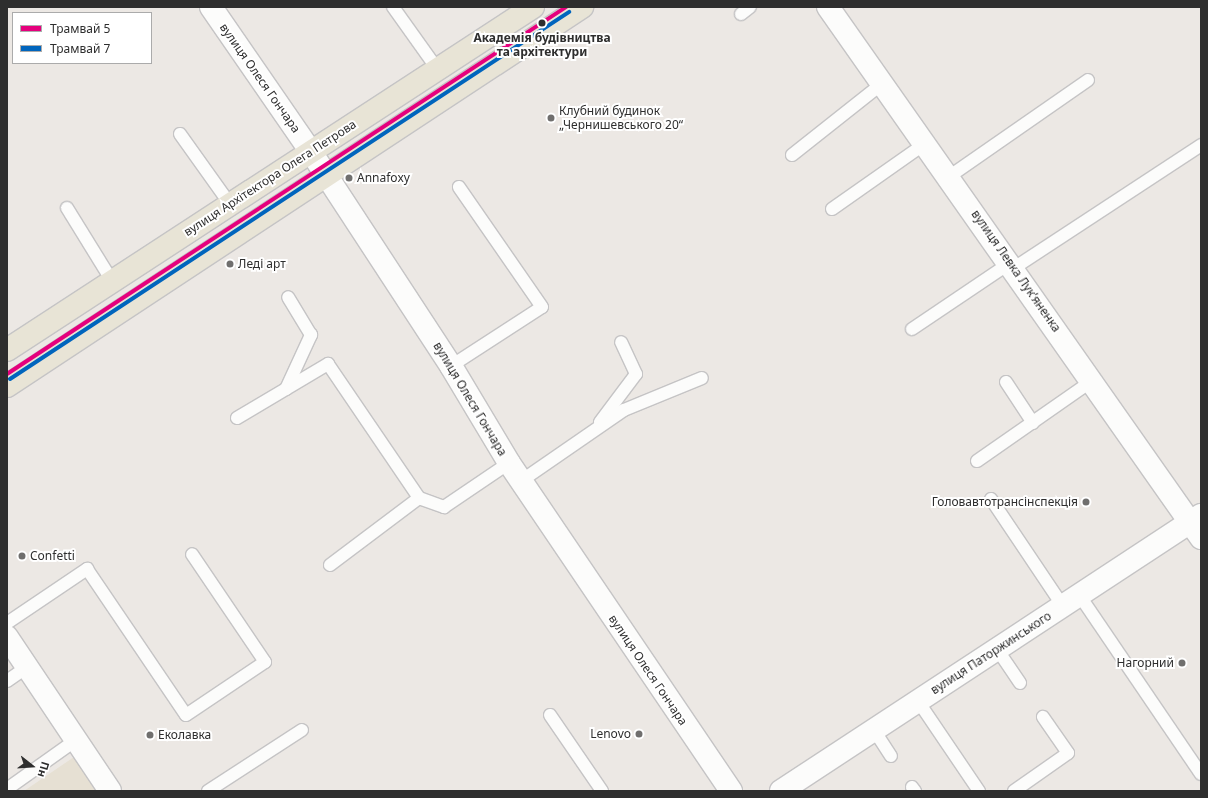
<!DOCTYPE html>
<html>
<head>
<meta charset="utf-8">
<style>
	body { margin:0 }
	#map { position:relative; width:1208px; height:798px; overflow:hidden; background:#ece8e4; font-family:"Noto Sans",sans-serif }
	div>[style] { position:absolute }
	.education>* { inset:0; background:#e6e0d3 }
	.roads { filter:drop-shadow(1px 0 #c5c4c5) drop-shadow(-1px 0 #c5c4c5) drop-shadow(0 1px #c5c4c5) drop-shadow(0 -1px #c5c4c5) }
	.lane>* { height:12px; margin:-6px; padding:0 6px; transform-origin:6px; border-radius:6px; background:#fcfcfb }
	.street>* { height:22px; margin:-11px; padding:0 11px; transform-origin:11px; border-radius:11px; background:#fcfcfb }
	.secondary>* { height:22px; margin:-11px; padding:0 11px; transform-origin:11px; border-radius:11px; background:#fcfcfb }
	.primary>* { height:22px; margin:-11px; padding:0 11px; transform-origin:11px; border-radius:11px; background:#e8e4d6 }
	.tram-1>* { height:4px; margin:-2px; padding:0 2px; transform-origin:2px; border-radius:2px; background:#e5007d }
	.tram-2>* { height:4px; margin:-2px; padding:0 2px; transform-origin:2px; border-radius:2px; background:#0065bd }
	.dots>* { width:11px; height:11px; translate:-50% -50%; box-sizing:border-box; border:2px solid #fff; border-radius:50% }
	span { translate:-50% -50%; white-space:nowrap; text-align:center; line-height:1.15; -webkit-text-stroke:4px #fff; paint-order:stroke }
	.stop-label { font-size:12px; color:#2e2e2e; font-weight:700 }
	.street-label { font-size:12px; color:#2e2e2e }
	.poi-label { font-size:12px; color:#2e2e2e }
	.left { translate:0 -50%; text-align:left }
	.right { translate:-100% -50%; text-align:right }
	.frame { position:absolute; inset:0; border:8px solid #2e2e2e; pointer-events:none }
	.legend { position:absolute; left:12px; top:12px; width:140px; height:52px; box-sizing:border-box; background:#fff; border:1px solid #ababab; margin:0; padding:5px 7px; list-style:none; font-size:12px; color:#2e2e2e }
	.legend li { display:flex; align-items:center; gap:8px; height:20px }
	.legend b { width:20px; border:1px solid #ababab }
	.north { position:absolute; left:12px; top:746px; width:40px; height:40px; -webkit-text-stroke:3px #fff; paint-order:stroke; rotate:107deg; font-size:11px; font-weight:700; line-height:16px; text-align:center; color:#2e2e2e }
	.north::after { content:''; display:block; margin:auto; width:14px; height:18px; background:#2e2e2e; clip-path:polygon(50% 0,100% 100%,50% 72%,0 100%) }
</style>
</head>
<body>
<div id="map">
	<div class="education">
		<i style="clip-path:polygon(74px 757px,97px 791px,24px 791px)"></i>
	</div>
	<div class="roads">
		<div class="lane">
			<i style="left:393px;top:7px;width:77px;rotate:54.5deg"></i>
			<i style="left:741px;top:14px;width:11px;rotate:-38deg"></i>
			<i style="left:180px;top:134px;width:86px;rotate:54.5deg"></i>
			<i style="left:792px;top:155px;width:116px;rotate:-38.4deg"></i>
			<i style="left:950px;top:176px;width:168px;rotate:-34.8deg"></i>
			<i style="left:67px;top:208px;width:86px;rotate:58.3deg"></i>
			<i style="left:832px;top:209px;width:115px;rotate:-35.1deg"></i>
			<i style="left:1014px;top:268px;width:224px;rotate:-33.3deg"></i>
			<i style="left:912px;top:329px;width:118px;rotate:-34deg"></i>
			<i style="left:451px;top:366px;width:108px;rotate:-33deg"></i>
			<i style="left:542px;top:307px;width:146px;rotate:-124.7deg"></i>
			<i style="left:1006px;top:382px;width:49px;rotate:56.6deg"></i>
			<i style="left:286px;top:389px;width:60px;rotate:-65.2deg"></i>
			<i style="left:311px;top:335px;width:44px;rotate:-121.2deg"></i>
			<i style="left:237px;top:418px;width:106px;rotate:-30.7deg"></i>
			<i style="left:328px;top:364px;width:162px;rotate:55.8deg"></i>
			<i style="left:600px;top:422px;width:60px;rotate:-53.1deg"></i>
			<i style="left:636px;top:374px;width:35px;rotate:-115deg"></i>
			<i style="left:977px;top:461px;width:141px;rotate:-34.9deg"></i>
			<i style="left:521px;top:481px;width:125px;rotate:-34.6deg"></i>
			<i style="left:624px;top:410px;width:84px;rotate:-22.3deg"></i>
			<i style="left:991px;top:499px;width:129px;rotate:56.1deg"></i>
			<i style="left:330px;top:565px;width:111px;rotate:-37deg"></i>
			<i style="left:419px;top:498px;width:27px;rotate:20deg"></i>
			<i style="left:444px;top:507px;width:78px;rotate:-34.1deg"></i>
			<i style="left:1080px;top:596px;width:215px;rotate:55.8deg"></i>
			<i style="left:7px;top:623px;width:97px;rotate:-34deg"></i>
			<i style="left:87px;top:569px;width:176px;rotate:55.9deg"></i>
			<i style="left:186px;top:715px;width:95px;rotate:-33.9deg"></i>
			<i style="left:265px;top:662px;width:130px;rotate:-124.1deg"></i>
			<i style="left:997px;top:649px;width:41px;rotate:55.9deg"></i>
			<i style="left:7px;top:681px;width:24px;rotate:-35deg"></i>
			<i style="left:918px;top:701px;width:109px;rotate:55.9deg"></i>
			<i style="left:550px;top:715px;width:92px;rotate:55.6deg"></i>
			<i style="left:874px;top:730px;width:31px;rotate:57deg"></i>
			<i style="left:912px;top:787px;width:5px;rotate:53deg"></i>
			<i style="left:7px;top:789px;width:85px;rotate:-35.4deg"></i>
			<i style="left:208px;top:791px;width:112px;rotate:-33deg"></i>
			<i style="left:1014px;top:791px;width:66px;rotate:-35.1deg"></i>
			<i style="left:1068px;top:753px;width:44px;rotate:-124.8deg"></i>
		</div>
		<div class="street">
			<i style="left:211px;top:7px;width:176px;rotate:55.4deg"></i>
			<i style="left:828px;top:7px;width:649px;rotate:54.91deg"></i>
			<i style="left:7px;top:637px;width:185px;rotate:56.2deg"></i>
		</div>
		<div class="secondary">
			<i style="left:311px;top:152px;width:256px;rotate:56.8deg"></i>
			<i style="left:451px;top:366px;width:113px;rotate:59.1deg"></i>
			<i style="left:509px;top:463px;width:396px;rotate:55.9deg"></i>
			<i style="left:781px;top:791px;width:503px;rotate:-33.31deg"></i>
		</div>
		<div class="primary">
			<i style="left:7px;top:350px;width:628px;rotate:-33.11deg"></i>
			<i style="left:7px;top:386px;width:689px;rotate:-33.39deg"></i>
		</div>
	</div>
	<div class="tram-1">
		<i style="left:7px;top:374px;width:669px;rotate:-33.29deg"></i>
	</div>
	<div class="tram-2">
		<i style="left:10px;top:379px;width:669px;rotate:-33.29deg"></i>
	</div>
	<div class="dots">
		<i style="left:542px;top:23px;background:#2e2e2e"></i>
		<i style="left:551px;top:118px;background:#706f6e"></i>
		<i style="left:349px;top:178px;background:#706f6e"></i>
		<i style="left:230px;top:264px;background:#706f6e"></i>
		<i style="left:1086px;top:502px;background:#706f6e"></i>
		<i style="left:22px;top:556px;background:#706f6e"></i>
		<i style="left:1182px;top:663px;background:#706f6e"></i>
		<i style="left:639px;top:734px;background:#706f6e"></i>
		<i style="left:150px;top:735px;background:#706f6e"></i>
	</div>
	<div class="stop-label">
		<span style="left:542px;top:45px">Академія будівництва<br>та архітектури</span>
	</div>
	<div class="street-label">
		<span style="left:260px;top:78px;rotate:55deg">вулиця Олеся Гончара</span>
		<span style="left:270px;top:178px;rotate:-33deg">вулиця Архітектора Олега Петрова</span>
		<span style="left:1016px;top:271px;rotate:55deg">вулиця Левка Лукʼяненка</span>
		<span style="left:470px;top:399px;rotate:59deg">вулиця Олеся Гончара</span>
		<span style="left:991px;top:653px;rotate:-33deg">вулиця Паторжинського</span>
		<span style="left:648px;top:670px;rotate:56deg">вулиця Олеся Гончара</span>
	</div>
	<div class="poi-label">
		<span class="left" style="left:559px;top:118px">Клубний будинок<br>„Чернишевського 20“</span>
		<span class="left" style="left:357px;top:178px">Annafoxy</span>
		<span class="left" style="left:238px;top:264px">Леді арт</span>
		<span class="right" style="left:1078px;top:502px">Головавтотрансінспекція</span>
		<span class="left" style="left:30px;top:556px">Confetti</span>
		<span class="right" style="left:1174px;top:663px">Нагорний</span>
		<span class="right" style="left:631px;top:734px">Lenovo</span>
		<span class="left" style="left:158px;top:735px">Еколавка</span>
	</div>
	<div class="frame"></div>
	<ul class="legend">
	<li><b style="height:5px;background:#e5007d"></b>Трамвай 5</li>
	<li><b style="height:5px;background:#0065bd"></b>Трамвай 7</li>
	</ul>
	<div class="north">Пн</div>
</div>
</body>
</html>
